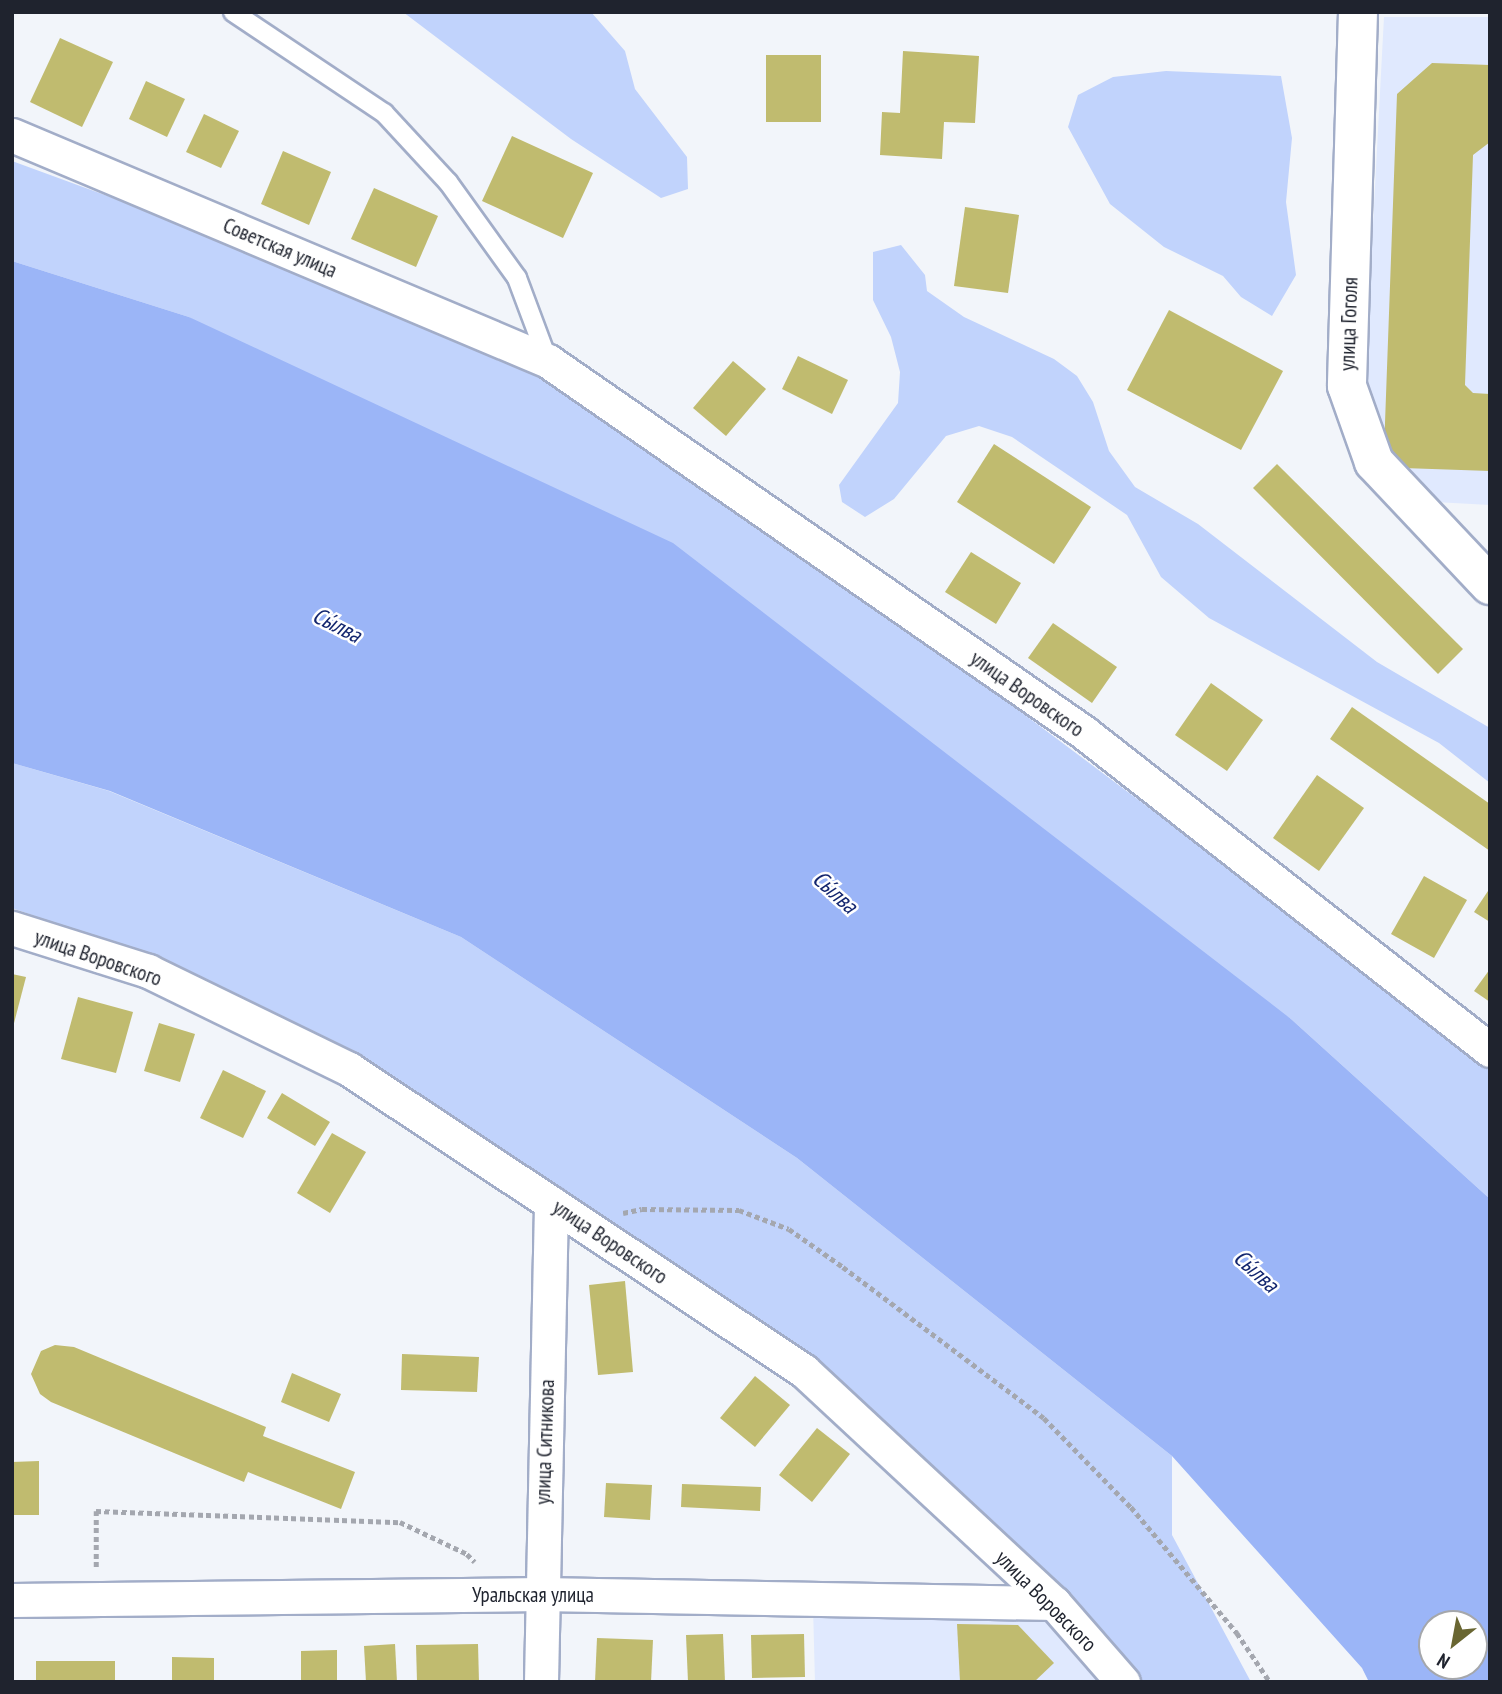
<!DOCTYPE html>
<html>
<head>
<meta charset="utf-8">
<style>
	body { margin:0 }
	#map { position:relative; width:1502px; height:1694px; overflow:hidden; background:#f2f5fa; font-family:"PT Sans Narrow",sans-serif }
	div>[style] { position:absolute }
	.built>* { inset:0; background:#e0e9fe }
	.green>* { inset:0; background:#c1d3fc }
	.water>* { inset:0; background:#9bb5f7 }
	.building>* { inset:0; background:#c0bb6f }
	.path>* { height:4.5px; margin-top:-2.25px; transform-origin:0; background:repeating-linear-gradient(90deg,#a4a7af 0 5px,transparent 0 8.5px) }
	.roads { filter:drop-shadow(2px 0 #a2adc8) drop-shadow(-2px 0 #a2adc8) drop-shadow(0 2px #a2adc8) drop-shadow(0 -2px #a2adc8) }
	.lane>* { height:18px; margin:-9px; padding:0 9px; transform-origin:9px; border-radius:9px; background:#fff }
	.street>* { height:33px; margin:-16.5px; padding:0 16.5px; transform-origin:16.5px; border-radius:16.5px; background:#fff }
	.secondary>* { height:38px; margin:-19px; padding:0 19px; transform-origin:19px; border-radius:19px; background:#fff }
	span { translate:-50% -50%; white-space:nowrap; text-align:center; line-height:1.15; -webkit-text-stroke:5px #fff; paint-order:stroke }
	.street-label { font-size:21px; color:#1f232e }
	.water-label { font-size:23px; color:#13266f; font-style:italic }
	.frame { position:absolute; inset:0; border:14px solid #1f232e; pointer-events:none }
	.north { position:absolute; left:1418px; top:1610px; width:70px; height:70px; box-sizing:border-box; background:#fff; border:2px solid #a5a7ab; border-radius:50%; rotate:211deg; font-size:19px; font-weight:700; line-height:28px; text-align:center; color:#1f232e }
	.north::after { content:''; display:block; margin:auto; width:24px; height:32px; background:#696632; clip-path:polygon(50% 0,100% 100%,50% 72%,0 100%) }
</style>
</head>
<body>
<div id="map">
	<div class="built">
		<i style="clip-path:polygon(1384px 17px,1490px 17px,1490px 505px,1435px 502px,1381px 459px,1364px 396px)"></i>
		<i style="clip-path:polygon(813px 1606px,1051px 1607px,1102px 1682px,815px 1682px)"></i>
	</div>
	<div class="green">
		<i style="clip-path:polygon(403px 12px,591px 12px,625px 51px,635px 89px,687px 157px,688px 189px,661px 198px,571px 139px)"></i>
		<i style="clip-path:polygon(1166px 71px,1281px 76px,1292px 138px,1286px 202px,1296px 275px,1272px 316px,1241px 297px,1223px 276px,1164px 247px,1110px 204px,1068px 127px,1078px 95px,1113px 77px)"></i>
		<i style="clip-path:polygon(12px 161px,214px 235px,542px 377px,622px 423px,997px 694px,1490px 1063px,1490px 1199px,1291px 1019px,189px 317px,12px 261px)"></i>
		<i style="clip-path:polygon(901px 245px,925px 275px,927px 291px,964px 317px,1054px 359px,1077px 376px,1093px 402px,1109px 451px,1135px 487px,1198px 524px,1377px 662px,1490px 728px,1490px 783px,1439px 743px,1209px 618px,1161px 577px,1127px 515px,1012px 437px,979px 426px,946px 436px,894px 499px,865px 517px,842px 502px,839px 485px,898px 403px,900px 372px,891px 337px,873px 300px,873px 252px)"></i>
		<i style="clip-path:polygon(12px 763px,109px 791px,461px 937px,797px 1158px,1172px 1456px,1172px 1535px,1251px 1682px,1134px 1682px,695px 1287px,571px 1195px,389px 1073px,137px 952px,12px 908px)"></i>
	</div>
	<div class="water">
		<i style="clip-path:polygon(evenodd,12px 261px,189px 317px,673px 543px,1291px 1019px,1490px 1199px,1490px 1682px,1369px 1682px,1362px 1668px,1172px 1456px,797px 1158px,461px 937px,110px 791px,12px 763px,12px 261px,1432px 1624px,1474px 1624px,1474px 1666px,1432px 1666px,1432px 1624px)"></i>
	</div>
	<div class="building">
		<i style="clip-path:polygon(60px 38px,113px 62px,82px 127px,30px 102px)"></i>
		<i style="clip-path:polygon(903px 51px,979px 56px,975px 123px,944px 122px,942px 159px,880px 155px,882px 112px,900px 113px)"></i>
		<i style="clip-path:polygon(766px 55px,821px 55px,821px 122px,766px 122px)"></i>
		<i style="clip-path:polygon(1432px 63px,1490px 65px,1490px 142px,1473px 155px,1465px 385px,1473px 393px,1490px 394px,1490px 471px,1403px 468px,1384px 450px,1397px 94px)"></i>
		<i style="clip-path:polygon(146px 81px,185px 99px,167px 137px,129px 119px)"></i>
		<i style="clip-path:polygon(204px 114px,239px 131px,221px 168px,186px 152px)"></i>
		<i style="clip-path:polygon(512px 136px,593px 173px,563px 238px,482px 201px)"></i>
		<i style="clip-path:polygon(283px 151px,331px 172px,309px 225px,261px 204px)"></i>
		<i style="clip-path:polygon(374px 188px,438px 216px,416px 267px,351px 239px)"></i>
		<i style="clip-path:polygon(965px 207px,1019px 215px,1008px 293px,954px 286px)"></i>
		<i style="clip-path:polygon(1169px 310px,1283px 371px,1241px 450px,1127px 390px)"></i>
		<i style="clip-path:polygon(798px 356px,848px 380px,832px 414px,782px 389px)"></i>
		<i style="clip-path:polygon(733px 361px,766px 389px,726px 436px,693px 408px)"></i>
		<i style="clip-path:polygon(994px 444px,1091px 507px,1054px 564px,957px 502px)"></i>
		<i style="clip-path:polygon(1277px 464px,1463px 649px,1438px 674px,1253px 488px)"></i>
		<i style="clip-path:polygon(971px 552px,1021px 583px,996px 624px,945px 592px)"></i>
		<i style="clip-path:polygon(1053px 623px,1117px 667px,1092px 703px,1028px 658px)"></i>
		<i style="clip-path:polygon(1211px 683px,1263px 720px,1227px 771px,1175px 735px)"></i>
		<i style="clip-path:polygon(1352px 707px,1490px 804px,1490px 851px,1330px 739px)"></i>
		<i style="clip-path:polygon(1317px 775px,1364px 808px,1319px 871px,1273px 838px)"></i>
		<i style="clip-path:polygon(1424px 876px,1467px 900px,1434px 958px,1391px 934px)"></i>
		<i style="clip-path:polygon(1490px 888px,1490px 922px,1474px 912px)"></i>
		<i style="clip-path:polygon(1490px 969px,1490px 1002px,1474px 991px)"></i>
		<i style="clip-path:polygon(12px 974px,26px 977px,13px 1027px,12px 1027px)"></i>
		<i style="clip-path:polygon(78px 997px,133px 1012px,116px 1073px,61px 1059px)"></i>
		<i style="clip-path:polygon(159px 1023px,195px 1034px,180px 1082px,144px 1071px)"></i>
		<i style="clip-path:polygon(223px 1070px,266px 1091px,243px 1138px,200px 1118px)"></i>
		<i style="clip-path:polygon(282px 1093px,330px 1122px,315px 1146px,267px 1118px)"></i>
		<i style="clip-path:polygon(332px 1133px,366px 1152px,330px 1213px,297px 1193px)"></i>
		<i style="clip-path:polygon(625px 1281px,633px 1372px,598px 1375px,589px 1285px)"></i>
		<i style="clip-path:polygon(55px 1345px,74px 1347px,266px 1427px,263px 1436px,355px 1472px,341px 1509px,248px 1472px,244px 1482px,51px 1402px,40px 1394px,31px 1374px,41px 1351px)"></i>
		<i style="clip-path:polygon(402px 1354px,479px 1357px,477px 1392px,401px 1390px)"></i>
		<i style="clip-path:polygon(292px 1373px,341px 1394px,329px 1422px,281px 1402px)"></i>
		<i style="clip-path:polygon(755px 1376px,790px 1405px,755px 1447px,720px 1418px)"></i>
		<i style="clip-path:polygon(817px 1428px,850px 1454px,812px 1502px,779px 1475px)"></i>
		<i style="clip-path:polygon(39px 1461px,39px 1515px,12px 1515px,12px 1462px)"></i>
		<i style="clip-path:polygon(606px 1483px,652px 1485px,650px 1520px,604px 1517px)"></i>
		<i style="clip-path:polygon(682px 1484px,761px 1487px,760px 1511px,681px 1507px)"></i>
		<i style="clip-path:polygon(957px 1624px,1018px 1625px,1054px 1663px,1034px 1682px,960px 1682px)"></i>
		<i style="clip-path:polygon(723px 1634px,725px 1682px,688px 1682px,686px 1635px)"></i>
		<i style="clip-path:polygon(804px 1634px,805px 1677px,752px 1678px,751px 1635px)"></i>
		<i style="clip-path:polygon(597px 1638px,653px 1640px,651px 1682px,595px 1682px)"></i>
		<i style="clip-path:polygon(395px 1644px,397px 1682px,366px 1682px,364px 1646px)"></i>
		<i style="clip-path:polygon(478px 1644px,479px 1682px,417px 1682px,416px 1645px)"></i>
		<i style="clip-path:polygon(337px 1650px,337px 1682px,301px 1682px,301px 1651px)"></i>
		<i style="clip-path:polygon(172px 1657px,214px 1658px,214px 1682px,172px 1682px)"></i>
		<i style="clip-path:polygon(36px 1661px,115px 1661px,115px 1682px,36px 1682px)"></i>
	</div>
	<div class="path">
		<i style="left:623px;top:1213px;width:19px;rotate:-12deg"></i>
		<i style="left:642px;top:1209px;width:97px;rotate:0.6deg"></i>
		<i style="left:739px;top:1210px;width:53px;rotate:20.8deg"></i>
		<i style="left:789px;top:1229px;width:66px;rotate:35.1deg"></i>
		<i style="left:843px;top:1267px;width:251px;rotate:36.9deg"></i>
		<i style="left:1044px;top:1418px;width:124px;rotate:45.7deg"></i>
		<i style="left:1131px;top:1507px;width:165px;rotate:49.9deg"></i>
		<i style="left:1237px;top:1633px;width:59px;rotate:56deg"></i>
		<i style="left:96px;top:1567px;width:56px;rotate:-90deg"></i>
		<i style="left:96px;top:1511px;width:304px;rotate:2.1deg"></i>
		<i style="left:400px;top:1522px;width:74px;rotate:25.5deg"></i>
		<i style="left:467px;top:1554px;width:11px;rotate:45deg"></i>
	</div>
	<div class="roads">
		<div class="lane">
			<i style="left:233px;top:12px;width:182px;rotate:33.8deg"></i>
			<i style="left:384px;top:113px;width:94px;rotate:47.2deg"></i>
			<i style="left:448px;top:182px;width:118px;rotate:54.3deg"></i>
			<i style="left:517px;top:278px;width:89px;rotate:69.5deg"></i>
		</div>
		<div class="street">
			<i style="left:12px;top:135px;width:582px;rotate:22.86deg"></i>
			<i style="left:548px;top:361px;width:650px;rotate:34.72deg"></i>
			<i style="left:1082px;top:731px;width:518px;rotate:38.02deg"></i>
			<i style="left:12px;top:928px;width:143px;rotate:17.5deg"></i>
			<i style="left:148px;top:971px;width:224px;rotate:26deg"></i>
			<i style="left:349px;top:1069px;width:546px;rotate:33.57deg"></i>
			<i style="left:804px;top:1371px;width:341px;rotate:42.9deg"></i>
			<i style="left:1054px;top:1603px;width:105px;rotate:48.9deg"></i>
			<i style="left:12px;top:1600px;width:529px;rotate:-0.65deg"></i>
			<i style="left:541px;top:1594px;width:513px;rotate:1.01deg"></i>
			<i style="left:541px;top:1682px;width:479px;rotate:-88.8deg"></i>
		</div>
		<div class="secondary">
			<i style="left:1358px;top:12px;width:374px;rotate:91.7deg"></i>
			<i style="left:1347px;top:386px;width:81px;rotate:70.4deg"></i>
			<i style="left:1374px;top:462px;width:169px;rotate:46.7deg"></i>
		</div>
	</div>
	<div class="street-label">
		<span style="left:280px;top:248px;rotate:23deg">Советская улица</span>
		<span style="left:1349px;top:324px;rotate:-88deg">улица Гоголя</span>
		<span style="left:1027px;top:694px;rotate:35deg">улица Воровского</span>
		<span style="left:98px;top:958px;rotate:19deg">улица Воровского</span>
		<span style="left:610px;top:1242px;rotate:34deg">улица Воровского</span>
		<span style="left:545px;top:1442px;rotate:-88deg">улица Ситникова</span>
		<span style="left:533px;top:1595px">Уральская улица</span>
		<span style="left:1046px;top:1601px;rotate:45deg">улица Воровского</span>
	</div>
	<div class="water-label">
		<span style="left:337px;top:625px;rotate:27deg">Сы́лва</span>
		<span style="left:835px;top:892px;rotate:42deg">Сы́лва</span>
		<span style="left:1256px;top:1271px;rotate:42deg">Сы́лва</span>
	</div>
	<div class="frame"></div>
	<div class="north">N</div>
</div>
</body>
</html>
